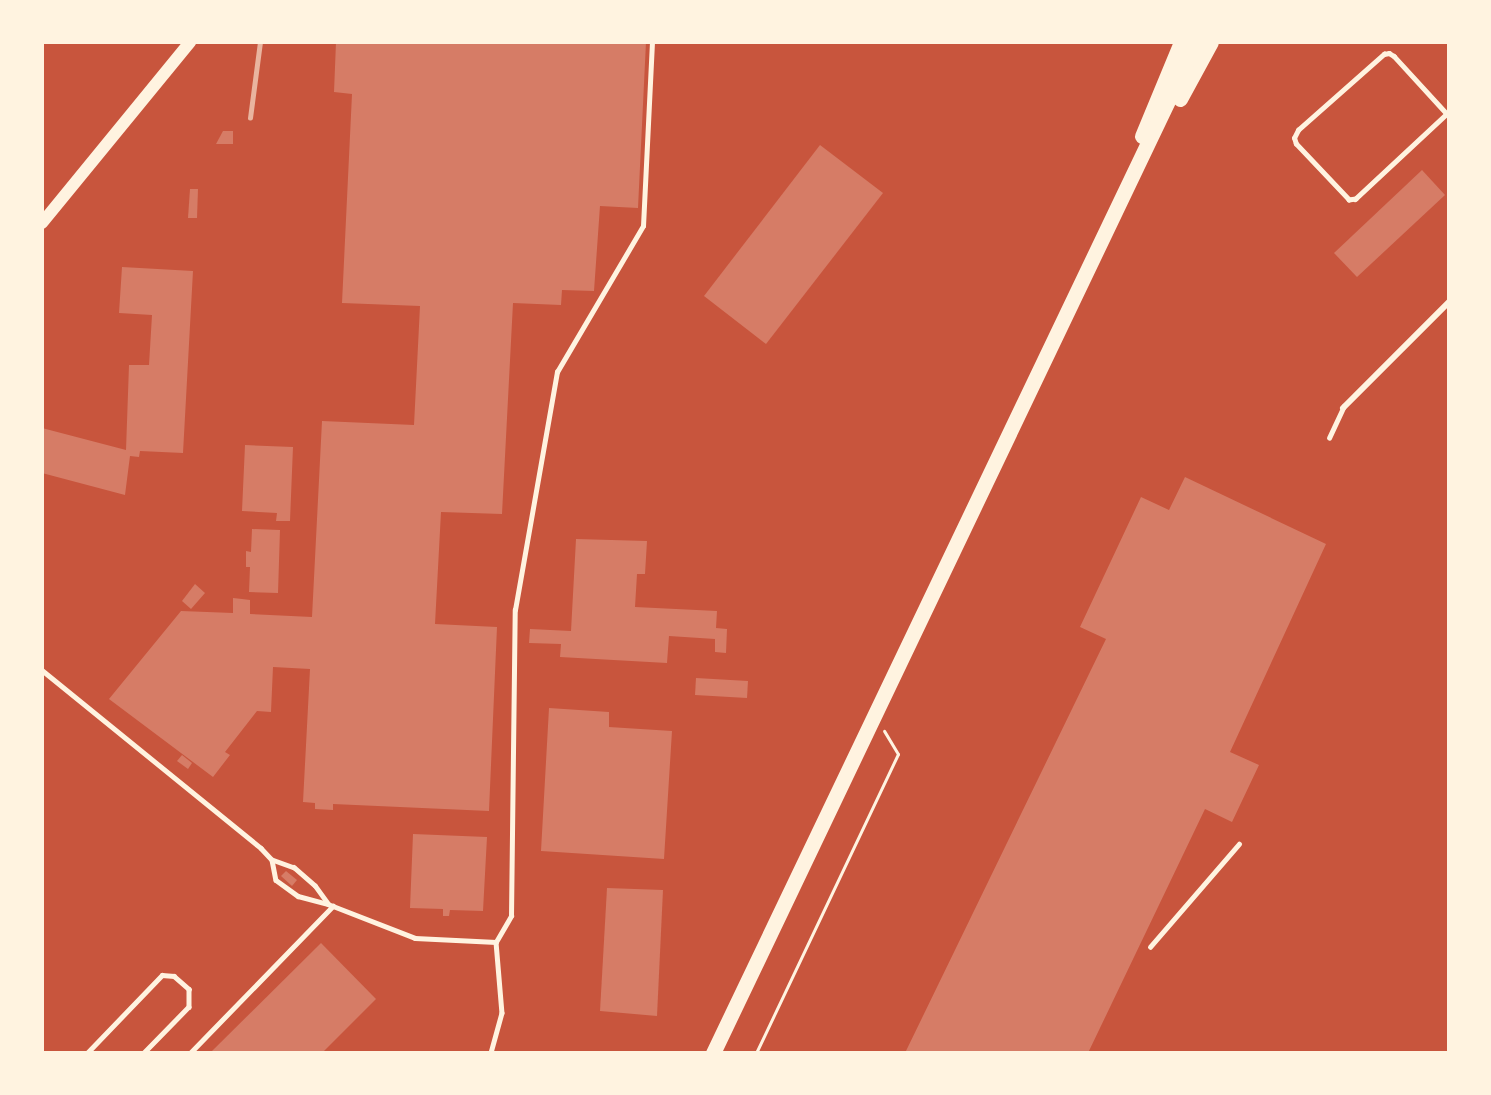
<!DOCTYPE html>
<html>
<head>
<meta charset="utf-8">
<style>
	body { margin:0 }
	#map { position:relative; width:1491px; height:1095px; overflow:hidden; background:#c8553d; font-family:"Golos Text",sans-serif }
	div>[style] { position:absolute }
	.building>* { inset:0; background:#d67c66 }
	.path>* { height:3px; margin:-1.5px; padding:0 1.5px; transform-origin:1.5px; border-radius:1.5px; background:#fff3e0 }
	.service>* { height:4.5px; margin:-2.25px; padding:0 2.25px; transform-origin:2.25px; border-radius:2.25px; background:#fff3e0 }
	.minor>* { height:6px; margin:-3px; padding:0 3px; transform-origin:3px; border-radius:3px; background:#fff3e0 }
	.secondary>* { height:12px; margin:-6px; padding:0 6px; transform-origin:6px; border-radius:6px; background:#fff3e0 }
	.primary>* { height:15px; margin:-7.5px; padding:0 7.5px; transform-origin:7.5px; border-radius:7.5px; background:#fff3e0 }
	.rail>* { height:4.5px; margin:-2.25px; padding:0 2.25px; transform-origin:2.25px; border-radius:2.25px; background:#e9b49f }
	span { translate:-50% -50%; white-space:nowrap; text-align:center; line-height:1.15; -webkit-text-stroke:4.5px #fff3e0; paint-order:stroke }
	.frame { position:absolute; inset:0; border:44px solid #fff3e0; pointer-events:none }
</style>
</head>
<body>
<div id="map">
	<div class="building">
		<i style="clip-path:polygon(336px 42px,646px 42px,638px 208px,600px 206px,594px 291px,562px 290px,561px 305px,513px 303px,502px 514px,441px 512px,435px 624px,497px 627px,489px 811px,333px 804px,333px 810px,315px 809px,315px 803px,303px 802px,310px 669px,273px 667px,271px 712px,257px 711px,225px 752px,230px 755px,213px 777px,109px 699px,181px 611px,233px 613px,233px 598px,242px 599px,250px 600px,250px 614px,312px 617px,322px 421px,414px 425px,420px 306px,342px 303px,352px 94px,334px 92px)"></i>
		<i style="clip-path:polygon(223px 131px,233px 131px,233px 144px,216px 144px)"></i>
		<i style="clip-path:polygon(820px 145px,883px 193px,766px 344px,704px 296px)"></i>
		<i style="clip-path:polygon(1422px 170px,1445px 195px,1357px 277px,1334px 253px)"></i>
		<i style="clip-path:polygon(190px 189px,198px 189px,197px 218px,188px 218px)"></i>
		<i style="clip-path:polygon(122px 267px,193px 271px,183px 453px,140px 451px,139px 457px,130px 456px,125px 495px,42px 473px,42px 428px,126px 450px,129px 365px,149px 365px,152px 315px,119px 313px)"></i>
		<i style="clip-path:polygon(245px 445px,293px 447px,290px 521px,276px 521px,277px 513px,242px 511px)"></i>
		<i style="clip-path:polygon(1185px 477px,1326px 544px,1230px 752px,1259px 765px,1232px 822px,1205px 809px,1088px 1053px,905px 1053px,1106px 639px,1080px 627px,1141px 497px,1169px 510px)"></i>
		<i style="clip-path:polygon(252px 529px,280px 530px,278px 593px,249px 592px,250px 567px,246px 567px,246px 551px,251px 552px)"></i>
		<i style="clip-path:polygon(576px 539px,647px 541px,645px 574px,637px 574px,635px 607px,717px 611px,716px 628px,727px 629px,726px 653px,715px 652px,715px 639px,669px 636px,667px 663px,560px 657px,561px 644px,529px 643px,530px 629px,571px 631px)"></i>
		<i style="clip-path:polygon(195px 584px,205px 593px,191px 609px,182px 601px)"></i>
		<i style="clip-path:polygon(696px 678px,748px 681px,747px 698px,695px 695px)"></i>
		<i style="clip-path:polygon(549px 708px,609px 712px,609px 727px,672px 731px,664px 859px,541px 851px)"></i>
		<i style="clip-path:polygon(182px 755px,192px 763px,188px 769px,177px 761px)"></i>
		<i style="clip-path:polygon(413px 834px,487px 837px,483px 911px,450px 910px,449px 916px,443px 916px,443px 909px,410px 908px)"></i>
		<i style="clip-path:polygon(286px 871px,297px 880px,292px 886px,281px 876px)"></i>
		<i style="clip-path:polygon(607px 888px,663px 890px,657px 1016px,600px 1011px)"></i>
		<i style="clip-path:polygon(321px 943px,376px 999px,322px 1053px,210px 1053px)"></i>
	</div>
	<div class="path">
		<i style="left:756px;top:1053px;width:331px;rotate:-64.6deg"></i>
		<i style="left:898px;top:754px;width:27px;rotate:-121deg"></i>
	</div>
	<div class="service">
		<i style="left:1447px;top:114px;width:125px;rotate:137deg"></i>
		<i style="left:1356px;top:199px;width:7px;rotate:172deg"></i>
		<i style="left:1349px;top:200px;width:77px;rotate:-133.4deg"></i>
		<i style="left:1296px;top:144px;width:6px;rotate:-108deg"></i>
		<i style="left:1294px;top:138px;width:9px;rotate:-63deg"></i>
		<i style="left:1298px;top:130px;width:115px;rotate:-41.5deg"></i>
		<i style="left:1384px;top:54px;width:5px;rotate:-11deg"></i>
		<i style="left:1389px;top:53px;width:6px;rotate:31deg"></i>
		<i style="left:1394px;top:56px;width:81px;rotate:47.5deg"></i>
		<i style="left:1329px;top:438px;width:35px;rotate:-65deg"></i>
		<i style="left:42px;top:670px;width:282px;rotate:39.1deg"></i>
		<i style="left:261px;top:848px;width:16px;rotate:47deg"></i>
		<i style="left:272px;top:860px;width:20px;rotate:79deg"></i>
		<i style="left:276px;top:880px;width:27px;rotate:36deg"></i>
		<i style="left:298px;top:896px;width:31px;rotate:15deg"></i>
		<i style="left:328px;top:904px;width:22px;rotate:-126deg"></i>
		<i style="left:315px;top:886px;width:28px;rotate:-139deg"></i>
		<i style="left:294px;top:868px;width:23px;rotate:-160deg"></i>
		<i style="left:328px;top:904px;width:93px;rotate:21.3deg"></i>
		<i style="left:415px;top:938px;width:81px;rotate:2.8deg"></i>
		<i style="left:496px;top:942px;width:71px;rotate:85.2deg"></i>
		<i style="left:502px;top:1013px;width:41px;rotate:105.4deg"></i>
		<i style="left:496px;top:942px;width:30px;rotate:-60deg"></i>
		<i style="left:511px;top:916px;width:306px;rotate:-89.3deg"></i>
		<i style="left:515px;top:610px;width:242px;rotate:-80deg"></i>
		<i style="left:557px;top:372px;width:169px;rotate:-59.5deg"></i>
		<i style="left:643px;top:226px;width:184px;rotate:-87.2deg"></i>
		<i style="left:1150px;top:947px;width:136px;rotate:-49.2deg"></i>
		<i style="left:87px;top:1053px;width:108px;rotate:-46.1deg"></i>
		<i style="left:162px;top:975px;width:12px;rotate:5deg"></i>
		<i style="left:174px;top:976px;width:20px;rotate:41deg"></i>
		<i style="left:189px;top:989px;width:18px;rotate:90deg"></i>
		<i style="left:189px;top:1007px;width:64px;rotate:134.4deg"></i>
		<i style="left:190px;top:1053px;width:205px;rotate:-45.8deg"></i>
	</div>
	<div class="minor">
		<i style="left:1343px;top:408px;width:150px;rotate:-45deg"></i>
	</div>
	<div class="secondary">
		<i style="left:42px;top:223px;width:234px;rotate:-50.7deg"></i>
	</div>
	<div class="primary">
		<i style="left:1180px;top:99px;width:65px;rotate:-61.5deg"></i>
		<i style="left:1142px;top:136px;width:102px;rotate:-67.5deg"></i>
		<i style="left:713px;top:1053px;width:1120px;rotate:-64.46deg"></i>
	</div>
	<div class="rail">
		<i style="left:250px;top:118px;width:77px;rotate:-82.5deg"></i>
	</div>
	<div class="frame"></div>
</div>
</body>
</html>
